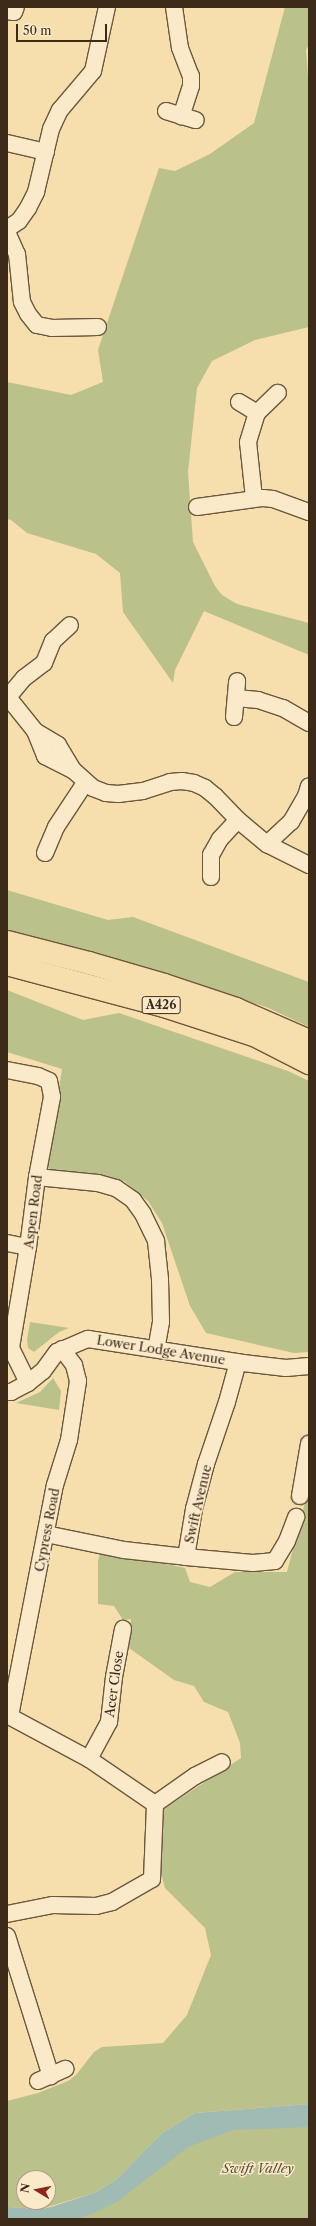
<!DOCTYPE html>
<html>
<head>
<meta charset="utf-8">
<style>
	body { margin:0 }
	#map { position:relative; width:316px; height:2226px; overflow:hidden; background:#f7dead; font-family:"Libre Caslon Text",serif }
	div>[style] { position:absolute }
	.green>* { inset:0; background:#bbc18b }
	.water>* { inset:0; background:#9fbbb3 }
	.roads { filter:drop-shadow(1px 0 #6c573e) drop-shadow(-1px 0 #6c573e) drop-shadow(0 1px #6c573e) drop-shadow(0 -1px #6c573e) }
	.minor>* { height:16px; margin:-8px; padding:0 8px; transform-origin:8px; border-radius:8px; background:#faeaca }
	.highway>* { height:22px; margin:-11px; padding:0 11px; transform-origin:11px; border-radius:11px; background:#f7dead }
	span { translate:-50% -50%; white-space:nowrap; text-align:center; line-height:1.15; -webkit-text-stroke:3px #faeaca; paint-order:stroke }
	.shield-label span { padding:1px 3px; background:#faeaca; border:1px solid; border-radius:3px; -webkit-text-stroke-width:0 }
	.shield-label { font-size:12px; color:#3e2a19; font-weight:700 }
	.street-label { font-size:13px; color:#3e2a19 }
	.park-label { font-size:13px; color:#5d5036; font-style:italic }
	.frame { position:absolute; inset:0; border:8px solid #3e2a19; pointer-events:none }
	.north { position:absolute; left:16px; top:2170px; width:40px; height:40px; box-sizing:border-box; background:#faeaca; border:1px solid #af9d83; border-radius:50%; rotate:280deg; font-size:11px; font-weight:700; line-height:16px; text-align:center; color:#3e2a19 }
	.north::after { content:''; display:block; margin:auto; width:14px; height:18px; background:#8f2418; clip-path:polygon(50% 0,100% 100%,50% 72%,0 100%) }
	.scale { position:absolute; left:16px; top:24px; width:91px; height:18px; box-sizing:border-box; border:2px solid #3e2a19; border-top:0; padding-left:5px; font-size:12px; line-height:14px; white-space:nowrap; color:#3e2a19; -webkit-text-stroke:3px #faeaca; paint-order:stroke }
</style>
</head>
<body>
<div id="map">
	<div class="green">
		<i style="clip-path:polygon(285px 7px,309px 7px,309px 44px,306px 50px,309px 89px,309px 327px,255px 340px,212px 361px,197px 388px,188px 472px,193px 542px,215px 586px,222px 595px,237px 604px,309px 623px,309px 655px,204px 611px,175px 670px,173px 683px,123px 612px,120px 573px,96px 554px,27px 533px,11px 520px,7px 519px,7px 382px,71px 395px,103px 382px,98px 350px,159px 168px,175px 171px,210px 154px,254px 123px)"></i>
		<i style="clip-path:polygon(7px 890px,108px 920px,133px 917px,309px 982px,309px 1027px,266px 1007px,116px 960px,7px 930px)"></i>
		<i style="clip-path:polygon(7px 990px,83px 1020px,119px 1013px,288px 1071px,309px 1081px,309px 1352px,294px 1353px,206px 1333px,190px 1306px,162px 1223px,148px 1201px,124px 1181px,53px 1171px,47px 1167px,62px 1069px,7px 1052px)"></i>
		<i style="clip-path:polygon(30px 1322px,69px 1328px,59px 1332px,34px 1352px,28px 1348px,27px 1340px)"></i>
		<i style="clip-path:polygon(53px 1378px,61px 1391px,59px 1410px,16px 1403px,40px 1392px)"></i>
		<i style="clip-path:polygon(evenodd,309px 1487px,309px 2104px,195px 2113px,162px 2133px,116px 2180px,94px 2193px,41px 2209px,7px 2207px,7px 2101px,38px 2093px,68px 2081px,76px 2075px,94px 2052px,102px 2047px,163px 2043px,187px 2015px,211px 1955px,205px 1928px,165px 1888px,161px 1873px,164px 1809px,241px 1758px,240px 1743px,228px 1712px,204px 1702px,194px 1686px,174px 1680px,129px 1648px,131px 1619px,123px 1620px,114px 1606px,98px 1604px,98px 1561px,101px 1550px,185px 1568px,190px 1582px,210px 1587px,235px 1572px,287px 1572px,309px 1487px,24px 2178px,48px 2178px,48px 2202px,24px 2202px,24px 2178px)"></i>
		<i style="clip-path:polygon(309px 2115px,309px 2219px,7px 2219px,86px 2206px,181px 2136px)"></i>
	</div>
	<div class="water">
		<i style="clip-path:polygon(309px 2104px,309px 2127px,233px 2130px,188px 2147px,117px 2202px,87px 2216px,73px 2219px,7px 2219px,7px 2207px,41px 2209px,51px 2207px,94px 2193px,116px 2180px,162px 2133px,195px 2113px)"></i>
	</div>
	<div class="roads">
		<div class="minor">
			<i style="left:174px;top:7px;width:41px;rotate:81.7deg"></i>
			<i style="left:180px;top:48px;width:30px;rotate:69deg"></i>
			<i style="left:191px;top:76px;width:10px;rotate:90deg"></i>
			<i style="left:191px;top:86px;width:32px;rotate:108deg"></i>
			<i style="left:7px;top:11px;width:7px;rotate:8deg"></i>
			<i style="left:14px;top:12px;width:5px;rotate:-68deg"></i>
			<i style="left:166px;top:111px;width:31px;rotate:17deg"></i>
			<i style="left:7px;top:143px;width:40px;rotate:13deg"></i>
			<i style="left:7px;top:229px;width:14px;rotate:-34deg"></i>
			<i style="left:19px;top:221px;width:16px;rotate:-55deg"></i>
			<i style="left:28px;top:208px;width:18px;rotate:-63deg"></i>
			<i style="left:36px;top:192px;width:65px;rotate:-76.6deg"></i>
			<i style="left:51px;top:129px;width:21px;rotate:-65deg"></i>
			<i style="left:60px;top:110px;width:51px;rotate:-49.8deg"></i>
			<i style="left:93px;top:71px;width:66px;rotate:-77.7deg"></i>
			<i style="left:7px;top:232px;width:24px;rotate:66deg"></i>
			<i style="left:17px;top:254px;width:48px;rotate:84.1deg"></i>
			<i style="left:22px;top:302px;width:13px;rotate:63deg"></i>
			<i style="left:28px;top:314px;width:14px;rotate:51deg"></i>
			<i style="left:37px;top:325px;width:15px;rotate:11deg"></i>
			<i style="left:52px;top:328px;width:46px;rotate:-1.2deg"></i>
			<i style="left:239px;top:402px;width:21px;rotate:31deg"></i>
			<i style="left:254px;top:498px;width:56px;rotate:-96.1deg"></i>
			<i style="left:248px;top:442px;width:30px;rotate:-73deg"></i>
			<i style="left:257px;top:413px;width:29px;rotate:-44deg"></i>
			<i style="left:197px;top:507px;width:67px;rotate:-7.8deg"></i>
			<i style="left:263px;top:498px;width:10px;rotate:6deg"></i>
			<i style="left:273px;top:499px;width:38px;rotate:20deg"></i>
			<i style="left:7px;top:696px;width:45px;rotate:51.3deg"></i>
			<i style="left:35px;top:731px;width:27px;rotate:68deg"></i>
			<i style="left:45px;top:756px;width:31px;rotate:27deg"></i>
			<i style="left:8px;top:697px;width:25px;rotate:-50deg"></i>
			<i style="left:24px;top:678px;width:25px;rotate:-37deg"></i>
			<i style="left:44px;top:663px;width:24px;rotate:-68deg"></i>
			<i style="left:53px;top:641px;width:23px;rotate:-43deg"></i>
			<i style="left:236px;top:698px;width:22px;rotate:5deg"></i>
			<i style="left:258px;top:700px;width:26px;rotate:18deg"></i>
			<i style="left:283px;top:708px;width:30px;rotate:30deg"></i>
			<i style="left:234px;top:717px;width:36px;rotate:-85deg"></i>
			<i style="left:35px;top:731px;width:27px;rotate:31deg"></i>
			<i style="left:58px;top:745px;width:29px;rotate:59deg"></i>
			<i style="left:73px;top:770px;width:27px;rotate:42deg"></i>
			<i style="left:93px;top:788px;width:14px;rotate:21deg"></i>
			<i style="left:106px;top:793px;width:12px;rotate:5deg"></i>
			<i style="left:118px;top:794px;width:25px;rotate:-7deg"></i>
			<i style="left:143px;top:791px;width:28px;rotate:-18deg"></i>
			<i style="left:170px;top:782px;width:12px;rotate:-5deg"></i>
			<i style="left:182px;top:781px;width:12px;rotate:9deg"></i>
			<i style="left:194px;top:783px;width:12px;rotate:24deg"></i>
			<i style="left:205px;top:788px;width:13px;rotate:39deg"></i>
			<i style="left:215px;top:796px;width:33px;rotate:46deg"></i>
			<i style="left:238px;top:820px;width:38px;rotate:40deg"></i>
			<i style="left:267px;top:844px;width:47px;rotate:26.6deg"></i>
			<i style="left:267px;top:844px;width:33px;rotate:-43deg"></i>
			<i style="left:291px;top:822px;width:30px;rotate:-60deg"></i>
			<i style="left:306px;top:796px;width:10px;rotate:-73deg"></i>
			<i style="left:45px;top:853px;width:28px;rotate:-67deg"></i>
			<i style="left:56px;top:827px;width:53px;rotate:-56.6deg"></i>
			<i style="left:211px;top:877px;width:22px;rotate:-90deg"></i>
			<i style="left:211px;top:855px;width:18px;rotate:-61deg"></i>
			<i style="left:220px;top:839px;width:26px;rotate:-47deg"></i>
			<i style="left:7px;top:1070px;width:32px;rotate:11deg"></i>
			<i style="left:38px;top:1076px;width:12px;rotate:24deg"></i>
			<i style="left:49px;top:1081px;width:16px;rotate:79deg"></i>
			<i style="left:52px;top:1097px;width:81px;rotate:100.6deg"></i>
			<i style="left:37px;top:1177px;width:71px;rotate:97.3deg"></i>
			<i style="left:28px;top:1247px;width:102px;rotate:99.6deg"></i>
			<i style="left:11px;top:1348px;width:39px;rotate:64deg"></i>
			<i style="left:37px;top:1177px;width:61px;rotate:5.6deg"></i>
			<i style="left:98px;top:1183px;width:19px;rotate:16deg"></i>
			<i style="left:116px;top:1188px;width:21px;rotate:35deg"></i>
			<i style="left:133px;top:1200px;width:17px;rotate:54deg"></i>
			<i style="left:143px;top:1214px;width:30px;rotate:64deg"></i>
			<i style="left:156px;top:1241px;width:39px;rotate:84deg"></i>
			<i style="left:160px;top:1280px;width:42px;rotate:88.6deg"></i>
			<i style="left:161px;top:1322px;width:27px;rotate:100deg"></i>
			<i style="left:7px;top:1243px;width:21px;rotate:11deg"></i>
			<i style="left:7px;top:1392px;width:4px"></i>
			<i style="left:11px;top:1392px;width:19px;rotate:-28deg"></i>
			<i style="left:28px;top:1383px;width:19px;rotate:-39deg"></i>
			<i style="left:43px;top:1371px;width:24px;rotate:-54deg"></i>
			<i style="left:57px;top:1352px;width:34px;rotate:-23deg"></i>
			<i style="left:88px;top:1339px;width:157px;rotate:8.8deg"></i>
			<i style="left:243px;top:1363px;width:43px;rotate:6.6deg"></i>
			<i style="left:286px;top:1368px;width:23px;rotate:-5deg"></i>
			<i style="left:300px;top:1496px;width:53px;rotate:-80.2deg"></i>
			<i style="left:46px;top:1534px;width:80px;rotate:11.6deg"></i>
			<i style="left:124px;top:1550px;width:62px;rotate:6.4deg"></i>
			<i style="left:186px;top:1557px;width:49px;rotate:-80.5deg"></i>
			<i style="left:194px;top:1509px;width:47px;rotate:-75.1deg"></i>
			<i style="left:206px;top:1464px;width:65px;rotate:-71.3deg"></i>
			<i style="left:227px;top:1402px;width:41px;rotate:-74.6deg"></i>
			<i style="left:186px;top:1557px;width:67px;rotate:5.1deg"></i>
			<i style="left:253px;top:1563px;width:22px;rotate:-5deg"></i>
			<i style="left:275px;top:1561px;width:23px;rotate:-59deg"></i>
			<i style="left:287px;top:1541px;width:26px;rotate:-69deg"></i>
			<i style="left:7px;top:1715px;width:93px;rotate:28.2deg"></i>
			<i style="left:89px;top:1759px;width:80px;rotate:34.3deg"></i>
			<i style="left:155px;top:1804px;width:49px;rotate:-35deg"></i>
			<i style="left:195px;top:1776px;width:30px;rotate:-27deg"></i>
			<i style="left:10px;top:1716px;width:235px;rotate:-79deg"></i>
			<i style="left:55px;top:1485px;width:47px;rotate:-72.7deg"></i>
			<i style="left:69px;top:1440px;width:60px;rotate:-81.3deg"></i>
			<i style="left:78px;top:1381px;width:16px;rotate:-104deg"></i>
			<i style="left:74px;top:1365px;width:20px;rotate:-127deg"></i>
			<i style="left:89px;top:1759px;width:42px;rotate:-61.6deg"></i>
			<i style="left:109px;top:1722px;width:45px;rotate:-83.7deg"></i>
			<i style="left:114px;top:1677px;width:49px;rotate:-79.4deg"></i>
			<i style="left:7px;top:1914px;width:47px;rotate:-11.1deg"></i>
			<i style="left:53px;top:1905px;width:43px;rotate:1.3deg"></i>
			<i style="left:96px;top:1906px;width:16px;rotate:-14deg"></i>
			<i style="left:112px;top:1902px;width:46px;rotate:-29.9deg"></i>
			<i style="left:152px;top:1879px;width:75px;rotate:-87.7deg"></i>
			<i style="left:7px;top:1936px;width:147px;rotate:72.6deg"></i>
			<i style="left:38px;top:2081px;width:30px;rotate:-24deg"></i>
		</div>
		<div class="highway">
			<i style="left:7px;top:942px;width:85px;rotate:14.4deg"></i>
			<i style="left:89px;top:963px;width:78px;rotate:16.3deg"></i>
			<i style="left:164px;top:985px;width:76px;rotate:18.4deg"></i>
			<i style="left:236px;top:1009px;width:80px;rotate:23.7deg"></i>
			<i style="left:7px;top:964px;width:163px;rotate:15deg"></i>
			<i style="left:164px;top:1006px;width:95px;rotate:17.9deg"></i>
			<i style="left:254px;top:1035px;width:62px;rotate:27deg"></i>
		</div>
	</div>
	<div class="shield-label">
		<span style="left:161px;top:1005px">A426</span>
	</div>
	<div class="street-label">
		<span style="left:33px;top:1212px;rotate:-83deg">Aspen Road</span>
		<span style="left:161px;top:1350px;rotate:9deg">Lower Lodge Avenue</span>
		<span style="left:198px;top:1504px;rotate:-77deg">Swift Avenue</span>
		<span style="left:47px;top:1530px;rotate:-79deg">Cypress Road</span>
		<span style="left:114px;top:1684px;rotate:-82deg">Acer Close</span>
	</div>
	<div class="park-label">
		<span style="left:258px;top:2168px">Swift Valley</span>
	</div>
	<div class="frame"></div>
	<div class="north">N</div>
	<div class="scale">50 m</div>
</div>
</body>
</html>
